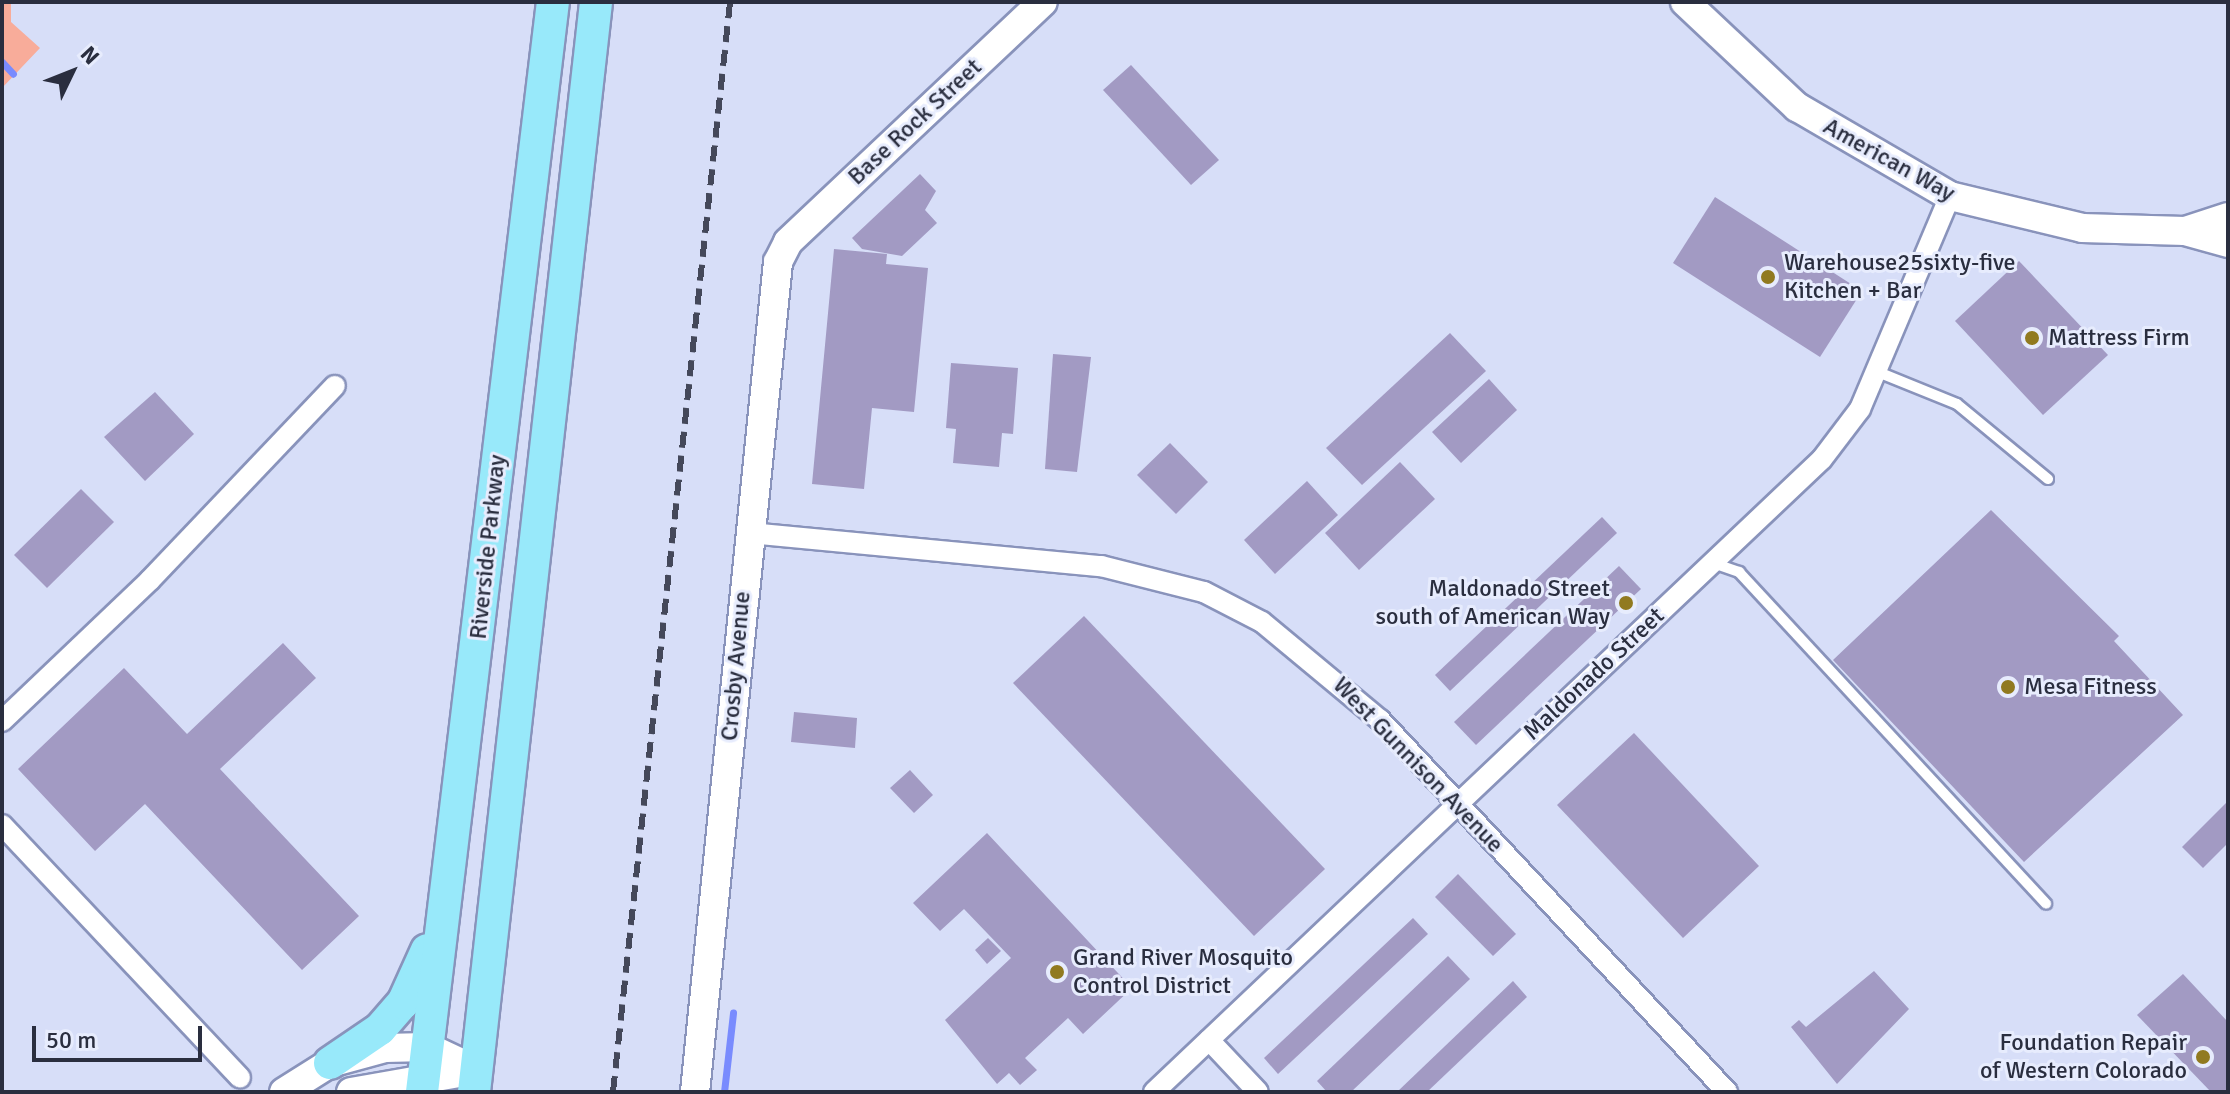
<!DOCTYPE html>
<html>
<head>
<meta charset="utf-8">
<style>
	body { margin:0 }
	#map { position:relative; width:2230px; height:1094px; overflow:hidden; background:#d7def8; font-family:Signika,sans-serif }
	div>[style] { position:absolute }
	.green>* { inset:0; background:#f8ac9a }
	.stream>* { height:7px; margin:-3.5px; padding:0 3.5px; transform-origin:3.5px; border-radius:3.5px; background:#798bfe }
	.building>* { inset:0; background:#a29ac3 }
	.roads { filter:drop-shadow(2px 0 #8993bb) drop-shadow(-2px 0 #8993bb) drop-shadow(0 2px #8993bb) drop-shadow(0 -2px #8993bb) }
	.lane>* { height:10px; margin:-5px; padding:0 5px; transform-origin:5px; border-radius:5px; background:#fff }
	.street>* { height:20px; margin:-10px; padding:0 10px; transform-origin:10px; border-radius:10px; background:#fff }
	.secondary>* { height:28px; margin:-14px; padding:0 14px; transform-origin:14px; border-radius:14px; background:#fff }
	.primary>* { height:32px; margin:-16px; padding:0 16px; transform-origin:16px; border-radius:16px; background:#98e9fa }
	.rail>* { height:6px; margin-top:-3px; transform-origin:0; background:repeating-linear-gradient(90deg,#44485a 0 16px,transparent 0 24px) }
	.dots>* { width:22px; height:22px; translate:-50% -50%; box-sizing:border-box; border:4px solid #e7ecfd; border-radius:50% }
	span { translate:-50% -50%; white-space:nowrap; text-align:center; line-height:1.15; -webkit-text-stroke:6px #e7ecfd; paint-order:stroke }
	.street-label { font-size:24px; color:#2a2e3f }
	.poi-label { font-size:24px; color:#2a2e3f }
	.left { translate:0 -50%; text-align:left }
	.right { translate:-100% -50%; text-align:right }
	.frame { position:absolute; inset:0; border:4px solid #2a2e3f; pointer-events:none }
	.north { position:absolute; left:32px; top:32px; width:80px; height:80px; -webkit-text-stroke:6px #e7ecfd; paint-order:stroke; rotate:47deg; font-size:22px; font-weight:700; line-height:32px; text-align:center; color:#2a2e3f }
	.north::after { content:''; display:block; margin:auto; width:28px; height:36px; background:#2a2e3f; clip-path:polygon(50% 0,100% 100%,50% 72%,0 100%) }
	.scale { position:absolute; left:32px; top:1026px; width:170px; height:36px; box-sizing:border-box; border:4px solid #2a2e3f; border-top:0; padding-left:10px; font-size:24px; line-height:28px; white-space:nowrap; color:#2a2e3f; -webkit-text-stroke:6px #e7ecfd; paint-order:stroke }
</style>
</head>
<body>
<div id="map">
	<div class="green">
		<i style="clip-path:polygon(2px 2px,11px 2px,11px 22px,40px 48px,2px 88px)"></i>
	</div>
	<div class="stream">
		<i style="left:2px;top:62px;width:16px;rotate:47deg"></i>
		<i style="left:724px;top:1092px;width:80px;rotate:-83.5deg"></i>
	</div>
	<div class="building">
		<i style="clip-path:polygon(1131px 65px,1219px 160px,1191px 185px,1103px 90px)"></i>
		<i style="clip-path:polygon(920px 174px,936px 191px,925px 210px,937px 223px,902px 256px,862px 249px,852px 238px)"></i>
		<i style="clip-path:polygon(1715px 197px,1862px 291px,1820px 357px,1673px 263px)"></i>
		<i style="clip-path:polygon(834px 249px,887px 254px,886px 264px,928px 268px,914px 412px,872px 408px,864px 489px,812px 484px)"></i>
		<i style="clip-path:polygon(2019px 261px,2108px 355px,2043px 415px,1955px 321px)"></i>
		<i style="clip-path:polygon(1450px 333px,1486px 371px,1362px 485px,1326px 448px)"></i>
		<i style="clip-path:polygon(1053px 354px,1091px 357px,1077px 472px,1045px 469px)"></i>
		<i style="clip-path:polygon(951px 363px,1018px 368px,1013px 434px,1002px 433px,999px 467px,953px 463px,956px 429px,946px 428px)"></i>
		<i style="clip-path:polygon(1489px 379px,1517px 410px,1461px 463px,1432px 432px)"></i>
		<i style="clip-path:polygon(155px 392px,194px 434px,145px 481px,104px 437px)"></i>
		<i style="clip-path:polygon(1170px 443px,1208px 482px,1176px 514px,1137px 475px)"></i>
		<i style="clip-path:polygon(1400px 462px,1435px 499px,1359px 570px,1325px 533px)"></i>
		<i style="clip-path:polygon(1307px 481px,1338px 515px,1275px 574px,1244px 540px)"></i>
		<i style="clip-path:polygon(81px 489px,114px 522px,47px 588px,14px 555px)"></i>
		<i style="clip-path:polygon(1991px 510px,2119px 636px,2114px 641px,2183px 715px,2024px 862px,1833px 660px)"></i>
		<i style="clip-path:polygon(1602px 517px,1617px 533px,1450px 691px,1435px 675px)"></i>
		<i style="clip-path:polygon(1619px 566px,1641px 589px,1476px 745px,1454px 722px)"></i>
		<i style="clip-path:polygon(1084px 616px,1325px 869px,1254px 936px,1013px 683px)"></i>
		<i style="clip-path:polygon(283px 643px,316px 678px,220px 769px,359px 916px,302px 970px,145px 804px,95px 851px,18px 769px,124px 668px,187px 734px)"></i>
		<i style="clip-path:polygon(794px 712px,857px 718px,855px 748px,791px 742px)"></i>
		<i style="clip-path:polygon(1634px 733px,1759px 866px,1683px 938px,1557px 805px)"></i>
		<i style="clip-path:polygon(910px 770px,933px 795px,914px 813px,890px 788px)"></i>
		<i style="clip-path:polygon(2228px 801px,2228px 843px,2203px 868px,2182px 847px)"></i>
		<i style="clip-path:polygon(987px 833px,1132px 988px,1083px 1034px,1068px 1018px,1025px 1058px,1037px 1070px,1020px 1085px,1009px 1073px,997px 1084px,945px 1020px,1011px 958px,964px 909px,940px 931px,913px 903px)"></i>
		<i style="clip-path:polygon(1458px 874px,1516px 934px,1493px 956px,1435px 897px)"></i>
		<i style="clip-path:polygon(1413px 918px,1428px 934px,1278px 1074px,1264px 1058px)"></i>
		<i style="clip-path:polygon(988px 938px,1001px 951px,987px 964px,975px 950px)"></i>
		<i style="clip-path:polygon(1448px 956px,1470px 979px,1351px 1092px,1327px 1092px,1317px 1081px)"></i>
		<i style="clip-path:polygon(1874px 971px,1909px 1009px,1837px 1084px,1791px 1027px,1799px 1020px,1806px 1027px)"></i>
		<i style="clip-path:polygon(2183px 974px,2228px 1022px,2228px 1092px,2211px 1092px,2137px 1015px)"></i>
		<i style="clip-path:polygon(1513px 981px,1527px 997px,1427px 1092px,1397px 1092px)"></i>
	</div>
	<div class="roads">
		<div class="lane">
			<i style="left:1878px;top:372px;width:85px;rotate:22.1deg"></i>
			<i style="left:1957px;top:404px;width:118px;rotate:39.5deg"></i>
			<i style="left:1713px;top:563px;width:28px;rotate:19deg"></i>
			<i style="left:1739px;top:572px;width:452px;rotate:47.2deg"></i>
		</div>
		<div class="street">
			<i style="left:749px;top:533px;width:354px;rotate:5.4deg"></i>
			<i style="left:1101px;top:566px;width:106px;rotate:14.2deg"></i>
			<i style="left:1204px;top:592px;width:65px;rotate:27.3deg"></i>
			<i style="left:1262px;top:622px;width:153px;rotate:39.7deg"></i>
			<i style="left:1380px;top:720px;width:509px;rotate:46.99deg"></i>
			<i style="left:2px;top:721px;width:204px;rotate:-43.6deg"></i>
			<i style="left:150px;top:580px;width:268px;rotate:-46.4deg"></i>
			<i style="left:2px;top:825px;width:347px;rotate:46.7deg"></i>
			<i style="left:1209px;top:1040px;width:71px;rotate:46.7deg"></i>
			<i style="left:1154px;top:1092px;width:920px;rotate:-43.46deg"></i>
			<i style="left:1822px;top:459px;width:63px;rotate:-52.8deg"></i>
			<i style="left:1860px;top:409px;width:231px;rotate:-67.1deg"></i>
		</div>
		<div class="secondary">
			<i style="left:1685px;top:2px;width:154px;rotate:43.2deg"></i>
			<i style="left:1797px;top:107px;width:177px;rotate:30.2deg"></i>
			<i style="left:1950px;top:196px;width:136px;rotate:13.6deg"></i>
			<i style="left:2082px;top:228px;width:103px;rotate:1.7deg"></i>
			<i style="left:2185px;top:231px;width:45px;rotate:15.6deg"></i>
			<i style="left:2185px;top:231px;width:45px;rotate:-18deg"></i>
			<i style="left:284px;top:1092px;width:54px;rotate:-32.2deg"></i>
			<i style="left:330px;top:1063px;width:57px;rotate:-15.3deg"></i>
			<i style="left:385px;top:1048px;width:42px;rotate:-1.4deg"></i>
			<i style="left:427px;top:1047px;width:54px;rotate:25.1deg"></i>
			<i style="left:351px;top:1092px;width:127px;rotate:-10deg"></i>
			<i style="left:695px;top:1092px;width:834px;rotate:-84.29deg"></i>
			<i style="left:778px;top:262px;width:22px;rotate:-63deg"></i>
			<i style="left:788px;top:242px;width:350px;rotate:-43.3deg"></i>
		</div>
		<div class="primary">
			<i style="left:330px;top:1063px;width:60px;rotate:-34.2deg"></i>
			<i style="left:380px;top:1029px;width:35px;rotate:-49deg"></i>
			<i style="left:403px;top:1003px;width:58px;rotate:-65.6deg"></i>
			<i style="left:422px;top:1092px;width:1098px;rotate:-83.15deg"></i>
			<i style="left:474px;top:1092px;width:1097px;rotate:-83.61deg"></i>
		</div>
	</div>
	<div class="rail">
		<i style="left:613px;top:1092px;width:1096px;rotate:-83.87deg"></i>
	</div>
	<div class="dots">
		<i style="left:1768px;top:277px;background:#917a20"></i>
		<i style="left:2032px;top:338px;background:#917a20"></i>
		<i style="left:1626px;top:603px;background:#917a20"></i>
		<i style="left:2008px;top:687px;background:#917a20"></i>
		<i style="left:1057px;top:972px;background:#917a20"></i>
		<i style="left:2203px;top:1057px;background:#917a20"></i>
	</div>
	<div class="street-label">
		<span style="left:915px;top:122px;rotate:-43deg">Base Rock Street</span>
		<span style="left:1889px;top:160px;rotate:29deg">American Way</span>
		<span style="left:488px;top:547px;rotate:-84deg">Riverside Parkway</span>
		<span style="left:736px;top:666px;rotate:-85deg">Crosby Avenue</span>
		<span style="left:1594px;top:674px;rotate:-43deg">Maldonado Street</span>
		<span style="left:1418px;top:765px;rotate:46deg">West Gunnison Avenue</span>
	</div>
	<div class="poi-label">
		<span class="left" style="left:1784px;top:277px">Warehouse25sixty-five<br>Kitchen + Bar</span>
		<span class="left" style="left:2048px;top:338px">Mattress Firm</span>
		<span class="right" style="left:1610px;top:603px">Maldonado Street<br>south of American Way</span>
		<span class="left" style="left:2024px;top:687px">Mesa Fitness</span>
		<span class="left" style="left:1073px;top:972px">Grand River Mosquito<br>Control District</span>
		<span class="right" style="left:2187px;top:1057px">Foundation Repair<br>of Western Colorado</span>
	</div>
	<div class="frame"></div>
	<div class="north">N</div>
	<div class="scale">50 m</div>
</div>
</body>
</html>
